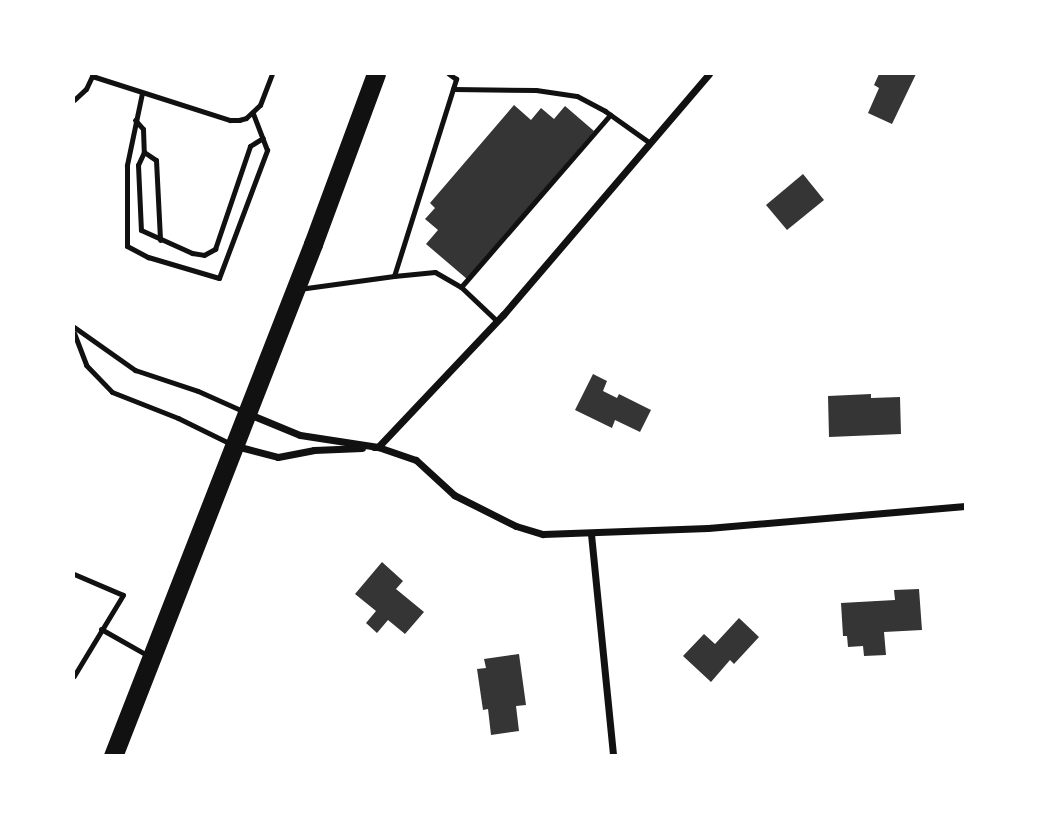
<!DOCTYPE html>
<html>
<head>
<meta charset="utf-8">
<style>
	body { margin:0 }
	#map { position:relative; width:1039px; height:829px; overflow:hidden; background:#fff; font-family:Karla,sans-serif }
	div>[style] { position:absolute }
	.building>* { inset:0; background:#353535 }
	.service>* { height:5px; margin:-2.5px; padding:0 2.5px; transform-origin:2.5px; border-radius:2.5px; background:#111 }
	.minor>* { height:7px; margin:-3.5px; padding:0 3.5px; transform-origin:3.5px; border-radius:3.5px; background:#111 }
	.trunk>* { height:19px; margin:-9.5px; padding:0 9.5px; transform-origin:9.5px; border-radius:9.5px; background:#111 }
	span { translate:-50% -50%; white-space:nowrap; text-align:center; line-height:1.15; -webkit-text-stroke:6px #fff; paint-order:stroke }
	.frame { position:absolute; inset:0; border:75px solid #fff; pointer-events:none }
</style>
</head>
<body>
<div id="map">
	<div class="building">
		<i style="clip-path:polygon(879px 74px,916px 74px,892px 124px,868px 113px,879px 88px,874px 85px)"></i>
		<i style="clip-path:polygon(514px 105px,531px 120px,541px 108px,554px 119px,565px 106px,594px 131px,467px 279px,426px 244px,438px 230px,425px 219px,435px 208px,430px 203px)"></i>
		<i style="clip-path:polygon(803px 174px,824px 200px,787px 230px,766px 205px)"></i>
		<i style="clip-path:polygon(593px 374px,607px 381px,603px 391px,617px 398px,619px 394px,651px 410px,640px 432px,615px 420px,612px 428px,575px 410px)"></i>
		<i style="clip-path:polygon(871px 394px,871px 398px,900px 397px,901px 434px,829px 437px,828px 396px)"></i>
		<i style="clip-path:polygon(382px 562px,403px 581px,396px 589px,424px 612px,405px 634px,388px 620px,377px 633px,366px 623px,376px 611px,355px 594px)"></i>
		<i style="clip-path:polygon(919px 589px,922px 630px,884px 632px,886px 655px,864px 656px,863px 646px,848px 647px,847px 636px,843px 636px,841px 603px,895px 600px,894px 590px)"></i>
		<i style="clip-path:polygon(739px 618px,759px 637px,734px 664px,730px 660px,711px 682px,683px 656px,704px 634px,715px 644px)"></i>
		<i style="clip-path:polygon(519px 654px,526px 705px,516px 706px,519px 731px,491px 735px,488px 709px,483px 710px,477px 669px,486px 668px,484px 659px)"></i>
	</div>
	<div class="service">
		<i style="left:92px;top:76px;width:145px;rotate:17.7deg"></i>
		<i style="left:230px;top:120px;width:9px"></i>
		<i style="left:239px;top:120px;width:7px;rotate:-16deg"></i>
		<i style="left:246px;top:118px;width:19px;rotate:-43deg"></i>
		<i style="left:260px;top:105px;width:33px;rotate:-69deg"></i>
		<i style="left:453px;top:89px;width:83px;rotate:0.7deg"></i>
		<i style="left:536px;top:90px;width:41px;rotate:8.3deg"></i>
		<i style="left:577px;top:96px;width:32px;rotate:28deg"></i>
		<i style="left:605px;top:111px;width:55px;rotate:35.4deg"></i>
		<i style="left:142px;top:93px;width:74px;rotate:101.8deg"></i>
		<i style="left:127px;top:165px;width:81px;rotate:90deg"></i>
		<i style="left:127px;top:246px;width:24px;rotate:28deg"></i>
		<i style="left:148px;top:257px;width:74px;rotate:16.5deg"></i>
		<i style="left:219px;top:278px;width:137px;rotate:-69.4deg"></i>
		<i style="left:267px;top:150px;width:40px;rotate:-111deg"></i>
		<i style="left:74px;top:100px;width:16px;rotate:-43deg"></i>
		<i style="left:86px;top:89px;width:17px;rotate:-65deg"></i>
		<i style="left:135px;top:120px;width:12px;rotate:48deg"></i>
		<i style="left:143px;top:129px;width:23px;rotate:88deg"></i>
		<i style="left:144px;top:152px;width:14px;rotate:115deg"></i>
		<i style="left:138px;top:165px;width:65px;rotate:87.4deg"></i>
		<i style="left:141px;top:230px;width:56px;rotate:24.3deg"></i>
		<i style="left:192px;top:253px;width:12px;rotate:9deg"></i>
		<i style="left:204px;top:255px;width:13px;rotate:-29deg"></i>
		<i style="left:215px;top:249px;width:109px;rotate:-71.2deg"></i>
		<i style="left:250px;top:146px;width:15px;rotate:-32deg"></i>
		<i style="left:144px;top:152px;width:14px;rotate:34deg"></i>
		<i style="left:156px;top:160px;width:80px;rotate:87.1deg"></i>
		<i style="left:394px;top:276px;width:41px;rotate:-5.6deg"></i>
		<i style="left:435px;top:272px;width:30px;rotate:30deg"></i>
		<i style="left:461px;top:287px;width:50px;rotate:43.4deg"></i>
		<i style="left:461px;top:287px;width:228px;rotate:-49.1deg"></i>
		<i style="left:299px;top:289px;width:96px;rotate:-7.8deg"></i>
		<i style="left:394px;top:276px;width:207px;rotate:-72.5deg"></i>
		<i style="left:456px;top:79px;width:9px;rotate:-144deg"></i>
		<i style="left:74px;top:327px;width:75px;rotate:35.2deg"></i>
		<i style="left:135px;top:370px;width:66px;rotate:18.4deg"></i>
		<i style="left:198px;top:391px;width:49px;rotate:24deg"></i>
		<i style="left:74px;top:333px;width:34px;rotate:69deg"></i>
		<i style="left:86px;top:365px;width:37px;rotate:46deg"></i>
		<i style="left:112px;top:392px;width:71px;rotate:21.5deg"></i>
		<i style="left:178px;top:418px;width:59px;rotate:26.1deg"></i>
		<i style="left:74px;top:574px;width:53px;rotate:23.2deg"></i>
		<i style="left:123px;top:595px;width:95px;rotate:121.2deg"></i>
		<i style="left:101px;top:629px;width:53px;rotate:29.5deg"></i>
	</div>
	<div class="minor">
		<i style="left:249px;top:414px;width:55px;rotate:22.4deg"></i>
		<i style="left:300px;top:435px;width:79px;rotate:8.7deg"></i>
		<i style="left:378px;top:447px;width:40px;rotate:18.9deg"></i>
		<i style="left:416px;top:460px;width:52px;rotate:42.6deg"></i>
		<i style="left:454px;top:495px;width:69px;rotate:26.6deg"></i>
		<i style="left:516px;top:526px;width:28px;rotate:17deg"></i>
		<i style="left:543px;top:534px;width:165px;rotate:-2.1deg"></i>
		<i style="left:708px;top:528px;width:258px;rotate:-4.9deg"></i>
		<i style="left:236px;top:446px;width:43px;rotate:14.7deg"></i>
		<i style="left:278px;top:457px;width:37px;rotate:-11deg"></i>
		<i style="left:314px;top:450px;width:48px;rotate:-2.4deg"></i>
		<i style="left:374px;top:447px;width:4px"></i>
		<i style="left:378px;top:447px;width:182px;rotate:-46.6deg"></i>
		<i style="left:503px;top:315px;width:317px;rotate:-49.5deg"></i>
		<i style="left:591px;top:534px;width:223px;rotate:84.3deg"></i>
	</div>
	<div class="trunk">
		<i style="left:113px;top:756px;width:550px;rotate:-68.66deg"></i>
		<i style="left:313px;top:244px;width:181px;rotate:-69.7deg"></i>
	</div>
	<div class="frame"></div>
</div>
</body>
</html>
